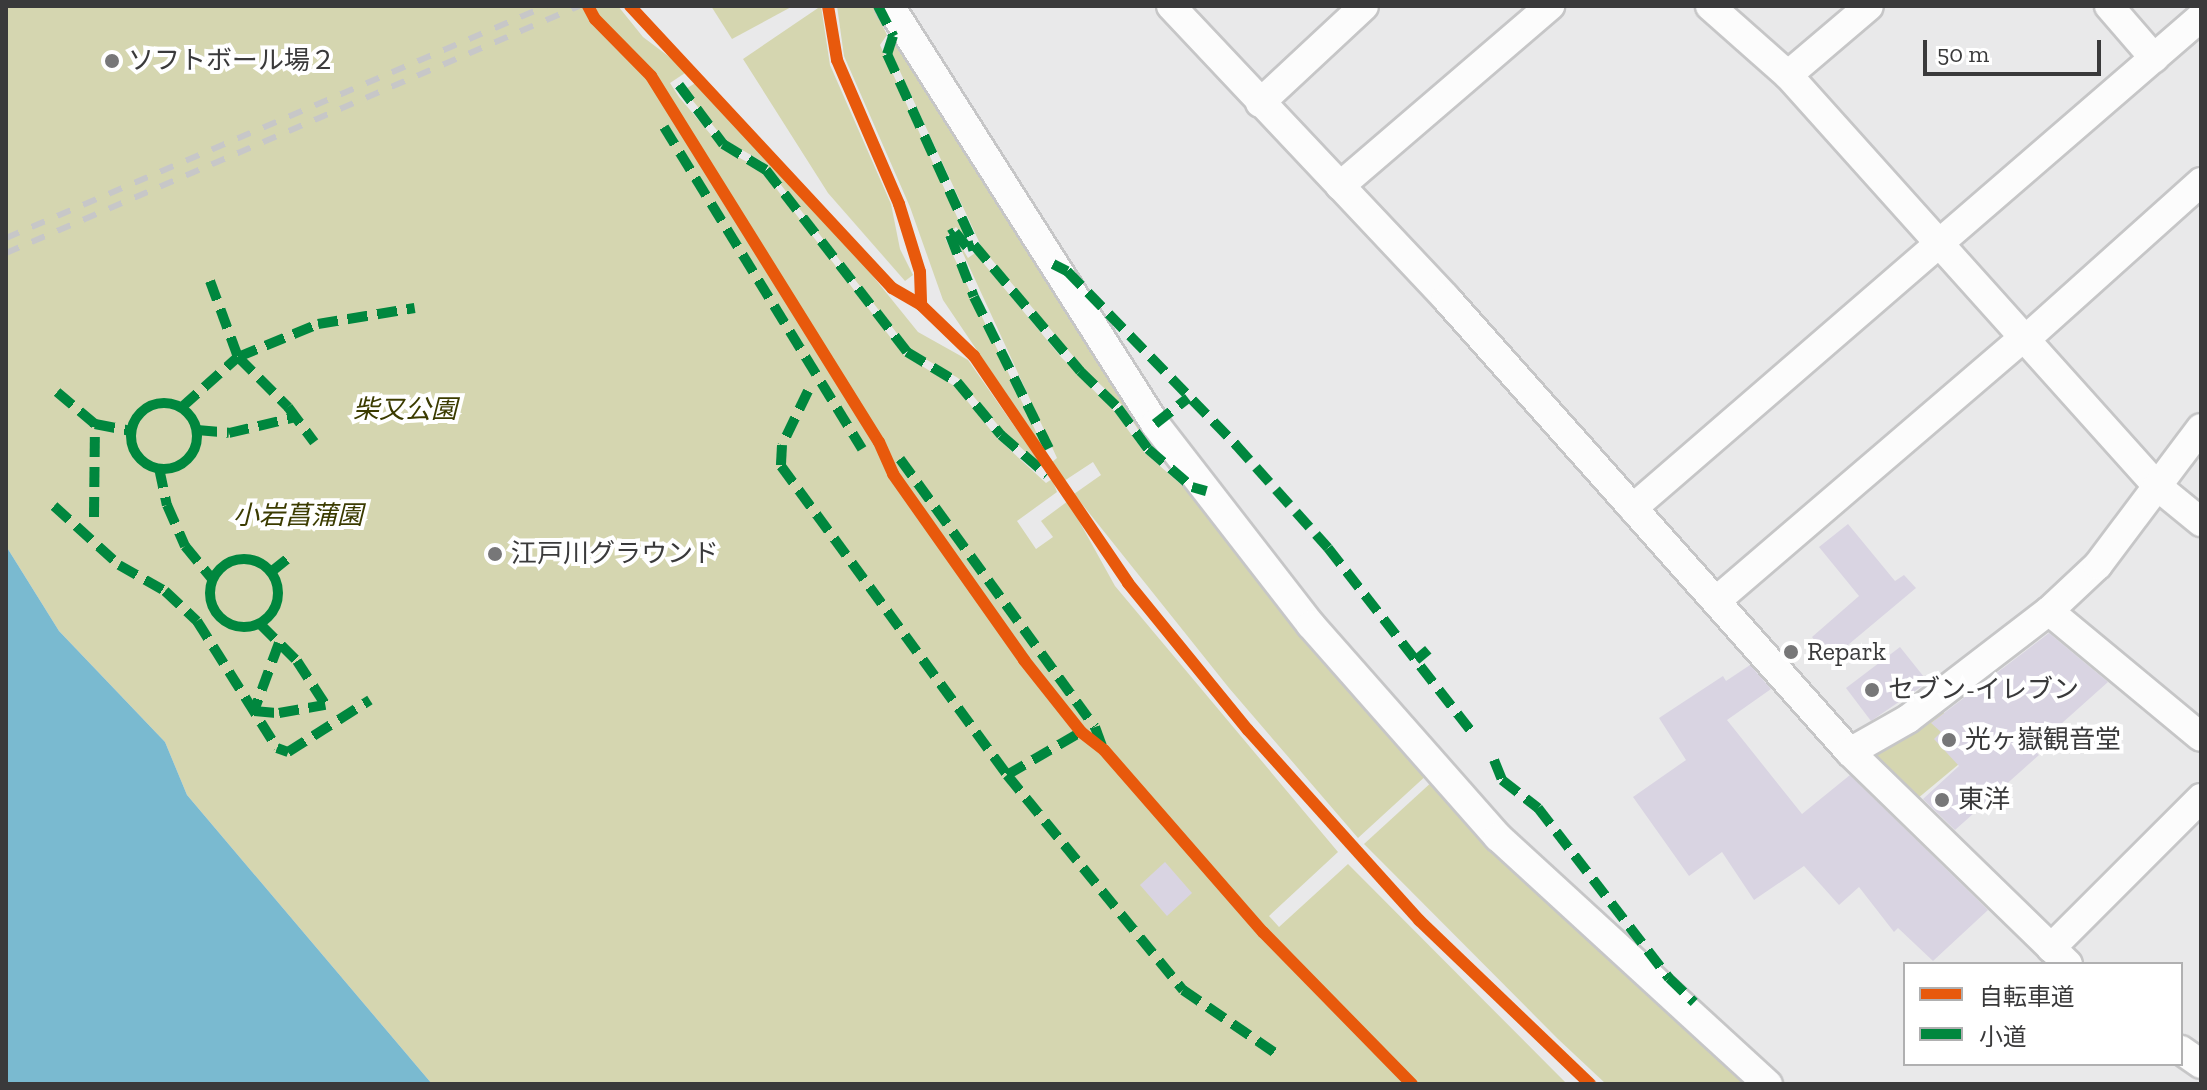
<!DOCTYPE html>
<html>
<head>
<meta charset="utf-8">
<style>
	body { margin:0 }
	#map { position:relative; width:2207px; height:1090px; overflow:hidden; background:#e9e9ea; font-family:"Zilla Slab","Noto Sans JP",serif }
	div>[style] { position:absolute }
	.green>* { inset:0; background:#d5d6b0 }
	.water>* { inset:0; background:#7abad0 }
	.building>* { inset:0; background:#d9d4e2 }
	.roads { filter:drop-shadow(2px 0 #c6c6c7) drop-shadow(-2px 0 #c6c6c7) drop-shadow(0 2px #c6c6c7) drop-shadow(0 -2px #c6c6c7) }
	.minor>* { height:28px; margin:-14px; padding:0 14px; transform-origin:14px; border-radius:14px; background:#fcfcfc }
	.rail>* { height:6px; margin-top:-3px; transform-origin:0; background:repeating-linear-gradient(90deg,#c7c7c8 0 14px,transparent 0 28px) }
	.quiet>* { height:10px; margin-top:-5px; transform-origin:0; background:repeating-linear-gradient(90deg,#00873e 0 20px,transparent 0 30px) }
	.quiet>.ring { margin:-5px; padding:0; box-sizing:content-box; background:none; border:10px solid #00873e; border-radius:50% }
	.cycleway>* { height:12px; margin:-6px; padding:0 6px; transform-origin:6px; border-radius:6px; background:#e8590c }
	.dots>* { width:22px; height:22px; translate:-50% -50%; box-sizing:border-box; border:4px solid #fff; border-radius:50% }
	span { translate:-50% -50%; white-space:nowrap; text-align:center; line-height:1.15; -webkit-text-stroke:8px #fff; paint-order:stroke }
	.poi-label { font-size:26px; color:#3a3a3b }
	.left { translate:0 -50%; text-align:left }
	.park-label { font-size:26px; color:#3b3b00; font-style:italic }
	.frame { position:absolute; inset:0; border:8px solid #3a3a3b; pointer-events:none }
	.legend { position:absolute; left:1903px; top:962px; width:280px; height:104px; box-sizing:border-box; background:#fff; border:2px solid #b0b0b1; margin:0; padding:10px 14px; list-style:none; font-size:24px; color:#3a3a3b }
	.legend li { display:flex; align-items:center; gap:16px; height:40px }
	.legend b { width:40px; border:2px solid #b0b0b1 }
	.scale { position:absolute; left:1923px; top:40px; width:178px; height:36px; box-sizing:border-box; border:4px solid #3a3a3b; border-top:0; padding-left:10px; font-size:24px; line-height:28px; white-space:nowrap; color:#3a3a3b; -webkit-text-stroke:6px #fff; paint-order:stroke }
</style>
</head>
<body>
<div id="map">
	<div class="green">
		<i style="clip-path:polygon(6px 6px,618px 6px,643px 37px,688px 71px,670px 83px,679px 97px,723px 149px,762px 170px,904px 355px,956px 387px,997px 438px,1046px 483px,1052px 479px,1057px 492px,1017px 521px,1036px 549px,1053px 537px,1041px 521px,1068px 501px,1115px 586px,1338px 852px,1269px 916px,1279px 927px,1348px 864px,1567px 1084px,432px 1084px,187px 795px,165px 742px,59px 631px,6px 546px)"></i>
		<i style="clip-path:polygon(711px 6px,793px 6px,732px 39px)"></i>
		<i style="clip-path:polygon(821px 6px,830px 65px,891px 204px,900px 249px,913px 275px,905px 281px,828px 193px,743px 59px)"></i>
		<i style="clip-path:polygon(837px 6px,873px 6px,887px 35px,880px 45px,967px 239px,956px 227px,945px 238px,1045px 451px,943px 300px,910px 207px,844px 56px)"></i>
		<i style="clip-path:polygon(900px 39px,1190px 481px,1147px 443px,1122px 405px,1084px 369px,982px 248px,891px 52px)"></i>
		<i style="clip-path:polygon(697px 82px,859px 259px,918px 332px,968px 360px,1045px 470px,1002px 430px,958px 378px,910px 350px,763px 162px,725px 140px,684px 90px)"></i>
		<i style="clip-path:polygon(956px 238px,968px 258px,975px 253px,1061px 357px,1115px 412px,1144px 452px,1185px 488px,1202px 497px,1429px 773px,1358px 838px,1229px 688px,1074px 494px,1101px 475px,1093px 462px,1064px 481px,1052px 462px,1057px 458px)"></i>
		<i style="clip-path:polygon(1938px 706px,1977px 749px,1917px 799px,1872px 753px)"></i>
		<i style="clip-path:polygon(1434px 780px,1758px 1084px,1606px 1084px,1558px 1039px,1364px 844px)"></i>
	</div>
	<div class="water">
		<i style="clip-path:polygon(6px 546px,59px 631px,165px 742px,187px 795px,432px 1084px,6px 1084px)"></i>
	</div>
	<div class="building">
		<i style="clip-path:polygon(1848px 524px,1895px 581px,1904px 575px,1916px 588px,1830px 660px,1812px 637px,1859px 596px,1819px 547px)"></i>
		<i style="clip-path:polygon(2049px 633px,2108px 682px,2033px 749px,2039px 755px,1955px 830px,1923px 799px,1959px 766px,1934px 739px,1941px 732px,1931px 723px)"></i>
		<i style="clip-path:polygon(1900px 647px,1928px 682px,1871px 721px,1846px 688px)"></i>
		<i style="clip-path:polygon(1750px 665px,1771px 689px,1727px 720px,1802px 814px,1850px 775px,1988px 910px,1933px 961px,1898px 928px,1894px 932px,1859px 887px,1839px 905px,1804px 866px,1754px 900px,1722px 852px,1689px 876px,1633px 797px,1686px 760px,1659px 718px,1723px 676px,1726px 681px)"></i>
		<i style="clip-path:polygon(1165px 862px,1192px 893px,1167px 916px,1140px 885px)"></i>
	</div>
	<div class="roads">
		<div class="minor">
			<i style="left:890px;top:6px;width:495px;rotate:57.6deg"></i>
			<i style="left:1155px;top:424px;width:254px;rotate:52.2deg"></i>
			<i style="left:1311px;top:625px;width:283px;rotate:48.6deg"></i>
			<i style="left:1498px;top:837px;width:366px;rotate:42.5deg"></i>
			<i style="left:1171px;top:6px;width:401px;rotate:46.7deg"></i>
			<i style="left:1446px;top:298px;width:608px;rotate:48.34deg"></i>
			<i style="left:1850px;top:752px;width:304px;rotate:44.2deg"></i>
			<i style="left:1710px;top:6px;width:104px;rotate:41.5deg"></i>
			<i style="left:1788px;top:75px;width:552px;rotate:48.08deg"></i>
			<i style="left:2157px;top:486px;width:57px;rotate:39.3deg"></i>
			<i style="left:2109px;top:6px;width:69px;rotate:49.1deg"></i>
			<i style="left:1788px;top:75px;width:106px;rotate:-40.4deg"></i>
			<i style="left:1260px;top:103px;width:142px;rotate:-43deg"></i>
			<i style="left:1340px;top:186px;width:277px;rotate:-40.6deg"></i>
			<i style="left:2026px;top:339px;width:235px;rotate:-41.9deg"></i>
			<i style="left:1633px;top:508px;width:751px;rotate:-40.84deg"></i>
			<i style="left:1716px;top:601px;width:406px;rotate:-40.6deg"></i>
			<i style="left:2049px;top:611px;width:197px;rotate:39.7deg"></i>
			<i style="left:1850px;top:752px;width:67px;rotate:-29.6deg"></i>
			<i style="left:1908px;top:719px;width:178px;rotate:-37.5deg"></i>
			<i style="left:2049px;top:611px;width:67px;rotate:-43.2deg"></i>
			<i style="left:2098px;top:565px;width:171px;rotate:-53.1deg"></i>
			<i style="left:2051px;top:948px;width:212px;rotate:-45deg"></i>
			<i style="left:2181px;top:1050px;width:24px;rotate:35deg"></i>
		</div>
	</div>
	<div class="rail">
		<i style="left:6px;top:238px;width:588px;rotate:-23.25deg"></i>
		<i style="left:6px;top:253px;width:624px;rotate:-23.32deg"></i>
	</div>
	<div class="quiet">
		<i style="left:878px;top:6px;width:34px;rotate:63deg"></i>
		<i style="left:893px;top:36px;width:19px;rotate:108deg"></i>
		<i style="left:887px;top:54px;width:210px;rotate:65.5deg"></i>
		<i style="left:974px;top:245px;width:165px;rotate:49.9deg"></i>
		<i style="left:1080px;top:371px;width:53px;rotate:44.2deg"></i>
		<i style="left:1118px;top:408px;width:51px;rotate:53.8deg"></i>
		<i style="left:1148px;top:449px;width:58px;rotate:40.8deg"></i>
		<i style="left:1192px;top:487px;width:15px;rotate:16deg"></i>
		<i style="left:679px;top:85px;width:74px;rotate:53.3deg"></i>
		<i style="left:723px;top:144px;width:50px;rotate:31.2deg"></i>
		<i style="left:766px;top:170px;width:230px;rotate:52.2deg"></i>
		<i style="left:907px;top:352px;width:58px;rotate:31deg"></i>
		<i style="left:957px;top:382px;width:69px;rotate:50.3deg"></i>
		<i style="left:1001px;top:435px;width:61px;rotate:41deg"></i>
		<i style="left:664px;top:127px;width:378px;rotate:58.4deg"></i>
		<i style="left:974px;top:245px;width:7px;rotate:164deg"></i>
		<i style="left:967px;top:247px;width:19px;rotate:-129deg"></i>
		<i style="left:955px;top:232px;width:6px;rotate:149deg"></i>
		<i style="left:950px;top:235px;width:66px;rotate:68.8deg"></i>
		<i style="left:974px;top:297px;width:169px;rotate:63.7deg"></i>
		<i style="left:1053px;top:264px;width:16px;rotate:27deg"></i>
		<i style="left:1067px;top:271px;width:243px;rotate:45.8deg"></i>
		<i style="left:1236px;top:445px;width:138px;rotate:48.2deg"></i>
		<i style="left:1328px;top:548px;width:231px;rotate:52deg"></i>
		<i style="left:210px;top:281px;width:81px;rotate:69.8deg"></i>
		<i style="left:238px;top:357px;width:71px;rotate:45deg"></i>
		<i style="left:288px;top:407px;width:44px;rotate:53.4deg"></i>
		<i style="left:808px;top:391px;width:60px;rotate:115.7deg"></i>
		<i style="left:782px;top:445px;width:21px;rotate:93deg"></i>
		<i style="left:781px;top:466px;width:383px;rotate:53.8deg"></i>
		<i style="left:1007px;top:775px;width:278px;rotate:50.7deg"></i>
		<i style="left:1183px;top:990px;width:115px;rotate:34.4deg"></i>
		<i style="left:57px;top:392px;width:50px;rotate:40.1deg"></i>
		<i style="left:95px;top:424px;width:38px;rotate:11deg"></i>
		<i class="ring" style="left:131px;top:403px;width:56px;height:56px"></i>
		<i style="left:182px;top:407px;width:75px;rotate:-41.8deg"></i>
		<i style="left:238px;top:357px;width:87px;rotate:-22.4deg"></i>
		<i style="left:318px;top:324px;width:98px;rotate:-9.4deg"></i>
		<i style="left:1155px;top:424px;width:42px;rotate:-38.2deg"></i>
		<i style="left:197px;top:430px;width:32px;rotate:5deg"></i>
		<i style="left:229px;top:433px;width:69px;rotate:-13.4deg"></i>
		<i style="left:900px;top:459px;width:331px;rotate:54deg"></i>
		<i style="left:1095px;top:727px;width:20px;rotate:70deg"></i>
		<i style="left:159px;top:468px;width:38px;rotate:78deg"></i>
		<i style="left:167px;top:505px;width:45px;rotate:66.3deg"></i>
		<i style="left:185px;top:546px;width:44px;rotate:50.5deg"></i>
		<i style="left:54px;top:506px;width:88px;rotate:42.2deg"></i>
		<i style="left:119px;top:565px;width:53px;rotate:29.5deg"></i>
		<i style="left:165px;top:591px;width:44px;rotate:43.2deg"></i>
		<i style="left:197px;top:621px;width:150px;rotate:57.8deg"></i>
		<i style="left:277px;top:748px;width:12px;rotate:20deg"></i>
		<i style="left:288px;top:752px;width:97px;rotate:-32.4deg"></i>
		<i style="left:94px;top:517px;width:93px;rotate:-89.4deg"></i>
		<i class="ring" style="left:210px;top:559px;width:58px;height:58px"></i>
		<i style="left:271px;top:572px;width:21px;rotate:-39deg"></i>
		<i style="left:260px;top:624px;width:52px;rotate:45deg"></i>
		<i style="left:297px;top:661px;width:59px;rotate:56.9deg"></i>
		<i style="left:279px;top:643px;width:72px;rotate:110.2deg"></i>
		<i style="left:254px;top:711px;width:25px;rotate:5deg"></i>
		<i style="left:279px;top:713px;width:47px;rotate:-9.9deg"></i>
		<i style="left:1416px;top:660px;width:16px;rotate:-40deg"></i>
		<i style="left:1494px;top:760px;width:22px;rotate:68deg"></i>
		<i style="left:1502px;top:780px;width:46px;rotate:37.9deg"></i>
		<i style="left:1538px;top:808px;width:215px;rotate:52.4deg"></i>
		<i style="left:1669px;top:978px;width:35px;rotate:44deg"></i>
		<i style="left:1007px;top:775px;width:86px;rotate:-30.2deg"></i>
	</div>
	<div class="cycleway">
		<i style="left:588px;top:6px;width:15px;rotate:62deg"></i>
		<i style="left:595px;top:19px;width:80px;rotate:45.5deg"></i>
		<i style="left:651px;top:76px;width:431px;rotate:58.1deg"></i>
		<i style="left:879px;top:442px;width:35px;rotate:66deg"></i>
		<i style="left:893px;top:474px;width:228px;rotate:54.8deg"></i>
		<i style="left:1024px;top:660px;width:92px;rotate:51.6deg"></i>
		<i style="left:1081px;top:732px;width:29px;rotate:38deg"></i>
		<i style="left:1104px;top:750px;width:242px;rotate:48.9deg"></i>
		<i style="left:1263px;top:932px;width:213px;rotate:45.6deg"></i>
		<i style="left:630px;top:6px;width:385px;rotate:47.1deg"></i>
		<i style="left:892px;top:288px;width:34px;rotate:30deg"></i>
		<i style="left:921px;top:305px;width:74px;rotate:43.9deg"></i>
		<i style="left:974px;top:356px;width:274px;rotate:55.8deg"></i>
		<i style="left:1128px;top:583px;width:190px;rotate:50.8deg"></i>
		<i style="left:1248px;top:730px;width:256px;rotate:48deg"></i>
		<i style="left:1419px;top:920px;width:237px;rotate:43.8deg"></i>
		<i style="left:828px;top:6px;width:55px;rotate:80.5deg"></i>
		<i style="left:837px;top:60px;width:157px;rotate:66.7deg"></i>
		<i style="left:899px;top:204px;width:71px;rotate:72.8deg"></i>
		<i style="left:920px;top:272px;width:33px;rotate:88deg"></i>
	</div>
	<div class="dots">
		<i style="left:112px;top:61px;background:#777778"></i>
		<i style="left:495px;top:554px;background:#777778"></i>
		<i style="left:1791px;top:652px;background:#777778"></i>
		<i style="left:1872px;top:690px;background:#777778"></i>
		<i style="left:1949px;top:740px;background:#777778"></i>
		<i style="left:1942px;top:800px;background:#777778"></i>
	</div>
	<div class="poi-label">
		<span class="left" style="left:128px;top:61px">ソフトボール場２</span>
		<span class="left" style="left:511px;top:554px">江戸川グラウンド</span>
		<span class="left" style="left:1807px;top:652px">Repark</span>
		<span class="left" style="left:1888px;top:690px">セブン-イレブン</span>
		<span class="left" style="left:1965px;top:740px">光ヶ嶽観音堂</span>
		<span class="left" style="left:1958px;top:800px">東洋</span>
	</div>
	<div class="park-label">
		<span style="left:405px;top:410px">柴又公園</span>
		<span style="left:298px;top:516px">小岩菖蒲園</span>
	</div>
	<div class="frame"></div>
	<ul class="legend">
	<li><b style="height:10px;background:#e8590c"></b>自転車道</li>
	<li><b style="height:10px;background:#00873e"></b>小道</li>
	</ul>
	<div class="scale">50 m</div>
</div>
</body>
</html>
